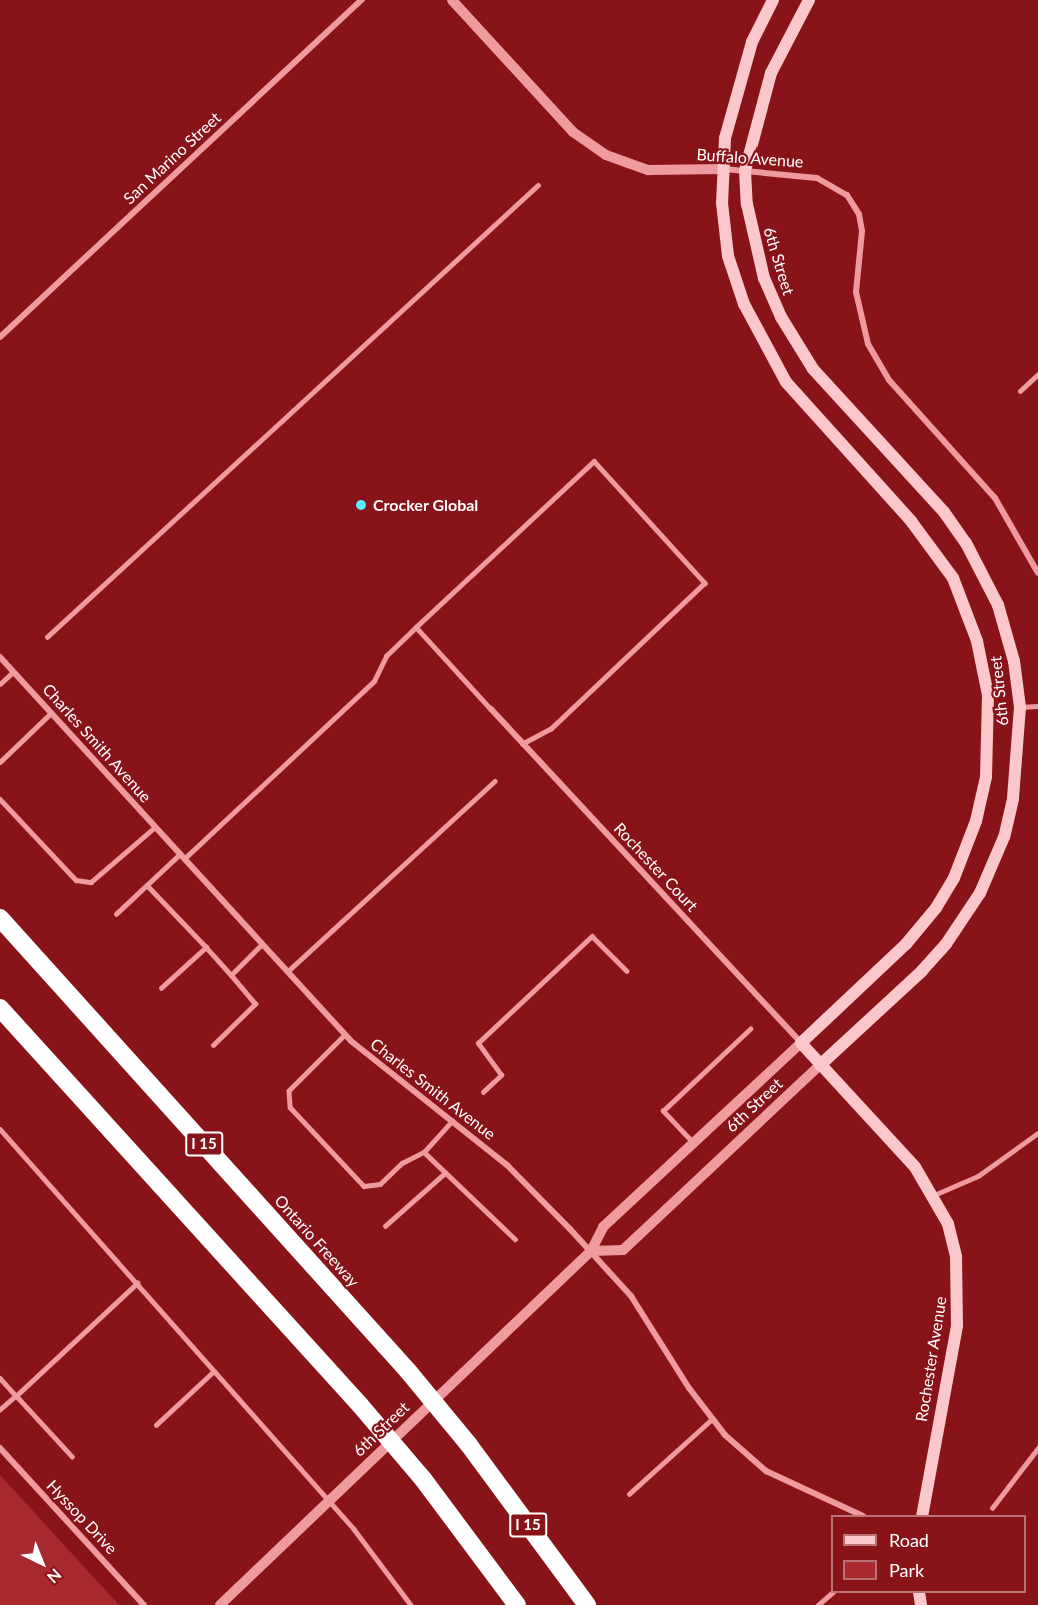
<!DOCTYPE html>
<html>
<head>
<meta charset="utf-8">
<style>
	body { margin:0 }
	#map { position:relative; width:1038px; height:1605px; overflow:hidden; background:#88141a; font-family:Lato,sans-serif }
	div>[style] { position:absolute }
	.green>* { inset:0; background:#a92931 }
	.service>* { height:4.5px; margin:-2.25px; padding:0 2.25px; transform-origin:2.25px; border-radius:2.25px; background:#ef9a9f }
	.minor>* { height:6px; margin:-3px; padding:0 3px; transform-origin:3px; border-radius:3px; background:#ef9a9f }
	.tertiary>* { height:10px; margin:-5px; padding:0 5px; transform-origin:5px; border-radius:5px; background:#ef9a9f }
	.secondary>* { height:12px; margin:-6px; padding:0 6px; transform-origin:6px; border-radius:6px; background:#fbc7ca }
	.motorway>* { height:18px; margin:-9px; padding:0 9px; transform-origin:9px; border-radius:9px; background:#fff }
	.dots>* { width:16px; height:16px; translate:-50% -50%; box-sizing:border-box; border:3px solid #88141a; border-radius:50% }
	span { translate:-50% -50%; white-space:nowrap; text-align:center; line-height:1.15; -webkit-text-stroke:4.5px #88141a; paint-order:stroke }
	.shield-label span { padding:2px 4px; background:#88141a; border:2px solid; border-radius:4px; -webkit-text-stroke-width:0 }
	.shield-label { font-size:15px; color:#fff; font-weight:700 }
	.street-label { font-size:16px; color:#fff }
	.poi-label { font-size:16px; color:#fff; font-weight:700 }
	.left { translate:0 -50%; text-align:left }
	.legend { position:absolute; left:831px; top:1515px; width:195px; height:78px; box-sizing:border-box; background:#88141a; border:2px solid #b87276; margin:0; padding:8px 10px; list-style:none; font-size:18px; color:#fff }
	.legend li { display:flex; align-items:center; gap:12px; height:30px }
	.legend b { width:30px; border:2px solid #b87276 }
	.north { position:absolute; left:12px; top:1533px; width:60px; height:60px; -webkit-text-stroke:4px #88141a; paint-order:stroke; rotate:137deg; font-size:16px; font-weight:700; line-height:24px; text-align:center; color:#fff }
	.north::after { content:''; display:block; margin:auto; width:21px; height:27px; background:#fff; clip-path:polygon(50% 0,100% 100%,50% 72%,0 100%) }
</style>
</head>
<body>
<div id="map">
	<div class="green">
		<i style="clip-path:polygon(0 1475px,119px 1605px,0 1605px)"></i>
	</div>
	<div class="service">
		<i style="left:1020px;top:391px;width:25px;rotate:-43deg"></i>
		<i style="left:416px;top:627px;width:243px;rotate:-43deg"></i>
		<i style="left:594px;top:461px;width:165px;rotate:47.7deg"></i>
		<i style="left:705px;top:583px;width:212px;rotate:136.5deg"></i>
		<i style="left:551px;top:729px;width:32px;rotate:152deg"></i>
		<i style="left:47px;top:637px;width:667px;rotate:-42.63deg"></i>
		<i style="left:0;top:684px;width:18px;rotate:-43deg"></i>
		<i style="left:1020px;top:707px;width:18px;rotate:-3deg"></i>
		<i style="left:0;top:762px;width:71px;rotate:-43.9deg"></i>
		<i style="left:0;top:799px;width:111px;rotate:46.8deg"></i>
		<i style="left:76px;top:880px;width:15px;rotate:8deg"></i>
		<i style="left:91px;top:882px;width:84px;rotate:-40.7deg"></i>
		<i style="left:184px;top:859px;width:260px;rotate:-43.1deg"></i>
		<i style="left:374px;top:681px;width:28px;rotate:-64deg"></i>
		<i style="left:386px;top:656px;width:42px;rotate:-44deg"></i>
		<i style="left:416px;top:627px;width:111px;rotate:47.6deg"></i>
		<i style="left:147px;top:885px;width:86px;rotate:46.4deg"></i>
		<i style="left:116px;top:914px;width:88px;rotate:-43.2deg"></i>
		<i style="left:287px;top:972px;width:282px;rotate:-42.6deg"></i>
		<i style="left:161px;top:988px;width:61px;rotate:-42.3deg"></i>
		<i style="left:206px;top:947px;width:38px;rotate:48deg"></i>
		<i style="left:231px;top:975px;width:44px;rotate:-45deg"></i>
		<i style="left:345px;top:1035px;width:79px;rotate:135deg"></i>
		<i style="left:289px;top:1091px;width:16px;rotate:86deg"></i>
		<i style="left:290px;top:1107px;width:108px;rotate:46.9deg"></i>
		<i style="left:364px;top:1186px;width:16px;rotate:-7deg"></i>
		<i style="left:380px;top:1184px;width:30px;rotate:-44deg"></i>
		<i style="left:402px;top:1163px;width:25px;rotate:-27deg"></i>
		<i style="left:424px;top:1152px;width:42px;rotate:-47.9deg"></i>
		<i style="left:213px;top:1045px;width:59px;rotate:-44.3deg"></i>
		<i style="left:255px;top:1004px;width:38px;rotate:-130deg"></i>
		<i style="left:483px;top:1092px;width:25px;rotate:-43deg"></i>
		<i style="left:501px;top:1075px;width:39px;rotate:-126deg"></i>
		<i style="left:478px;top:1043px;width:156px;rotate:-43.2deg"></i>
		<i style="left:592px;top:936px;width:49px;rotate:45deg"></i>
		<i style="left:0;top:1129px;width:534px;rotate:48.49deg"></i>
		<i style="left:354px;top:1529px;width:95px;rotate:53.1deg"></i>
		<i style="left:693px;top:1143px;width:44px;rotate:-133.2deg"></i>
		<i style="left:663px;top:1111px;width:120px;rotate:-43.3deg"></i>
		<i style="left:424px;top:1152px;width:126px;rotate:43.7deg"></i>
		<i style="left:934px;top:1195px;width:48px;rotate:-23.4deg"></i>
		<i style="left:978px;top:1176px;width:74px;rotate:-35.6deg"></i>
		<i style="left:385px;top:1226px;width:80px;rotate:-41.5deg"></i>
		<i style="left:0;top:1378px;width:24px;rotate:48deg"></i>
		<i style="left:16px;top:1396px;width:21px;rotate:139deg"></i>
		<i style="left:156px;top:1425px;width:79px;rotate:-43deg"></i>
		<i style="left:72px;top:1457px;width:83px;rotate:-132.6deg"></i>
		<i style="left:16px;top:1396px;width:166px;rotate:-43deg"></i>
		<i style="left:629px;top:1494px;width:112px;rotate:-42.1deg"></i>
		<i style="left:992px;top:1508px;width:76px;rotate:-52.5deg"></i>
		<i style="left:818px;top:1605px;width:20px;rotate:-41deg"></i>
	</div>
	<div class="minor">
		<i style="left:724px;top:169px;width:93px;rotate:5.5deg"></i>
		<i style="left:817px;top:178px;width:34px;rotate:30deg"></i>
		<i style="left:847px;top:195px;width:22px;rotate:58deg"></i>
		<i style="left:859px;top:214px;width:17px;rotate:80deg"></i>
		<i style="left:862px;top:231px;width:61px;rotate:95.6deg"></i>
		<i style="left:856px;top:292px;width:53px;rotate:77deg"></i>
		<i style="left:868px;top:344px;width:42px;rotate:59.7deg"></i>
		<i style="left:889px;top:380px;width:159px;rotate:48.1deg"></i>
		<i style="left:995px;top:498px;width:86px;rotate:60.2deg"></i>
		<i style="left:0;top:337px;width:495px;rotate:-43deg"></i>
		<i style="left:0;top:657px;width:520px;rotate:47.57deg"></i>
		<i style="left:351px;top:1041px;width:199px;rotate:38.5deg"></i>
		<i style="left:507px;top:1165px;width:90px;rotate:45.5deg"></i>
		<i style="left:570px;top:1229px;width:91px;rotate:47.7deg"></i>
		<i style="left:631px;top:1296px;width:109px;rotate:57.8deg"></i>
		<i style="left:689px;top:1388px;width:59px;rotate:52.5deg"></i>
		<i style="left:725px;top:1435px;width:55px;rotate:41.3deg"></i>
		<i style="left:766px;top:1471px;width:107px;rotate:24.9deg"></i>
		<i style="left:491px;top:709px;width:456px;rotate:47.1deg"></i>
		<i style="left:0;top:1448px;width:213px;rotate:47.5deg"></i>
	</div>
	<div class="tertiary">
		<i style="left:452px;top:0;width:179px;rotate:47.5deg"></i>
		<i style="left:573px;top:132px;width:40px;rotate:34.9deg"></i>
		<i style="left:606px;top:155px;width:45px;rotate:19.7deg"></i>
		<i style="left:648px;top:170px;width:76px;rotate:-0.8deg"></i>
		<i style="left:591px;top:1251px;width:32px;rotate:-2deg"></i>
		<i style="left:623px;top:1250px;width:270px;rotate:-43.2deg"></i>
		<i style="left:220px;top:1605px;width:513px;rotate:-43.66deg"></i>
		<i style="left:591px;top:1251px;width:27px;rotate:-63deg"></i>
		<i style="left:603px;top:1227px;width:270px;rotate:-42.9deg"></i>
	</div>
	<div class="secondary">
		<i style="left:773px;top:0;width:47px;rotate:116.6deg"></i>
		<i style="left:752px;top:42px;width:100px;rotate:105.7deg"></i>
		<i style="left:725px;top:138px;width:65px;rotate:92.6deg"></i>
		<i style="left:722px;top:203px;width:53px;rotate:83.5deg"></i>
		<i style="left:728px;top:256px;width:51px;rotate:71.6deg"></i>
		<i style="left:744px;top:304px;width:89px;rotate:61.7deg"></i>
		<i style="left:786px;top:382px;width:187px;rotate:48deg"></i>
		<i style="left:911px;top:521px;width:71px;rotate:53.6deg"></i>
		<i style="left:953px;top:578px;width:67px;rotate:69.1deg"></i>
		<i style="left:977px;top:641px;width:55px;rotate:78.5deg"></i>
		<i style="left:988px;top:695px;width:82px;rotate:91.4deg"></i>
		<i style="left:986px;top:777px;width:45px;rotate:102.8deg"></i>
		<i style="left:976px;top:821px;width:61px;rotate:111.1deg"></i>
		<i style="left:954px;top:878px;width:35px;rotate:121deg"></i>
		<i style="left:936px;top:908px;width:47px;rotate:129.8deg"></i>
		<i style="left:906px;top:944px;width:144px;rotate:136.7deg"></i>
		<i style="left:801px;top:1043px;width:168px;rotate:47.4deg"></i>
		<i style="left:915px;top:1167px;width:66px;rotate:59.9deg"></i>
		<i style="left:948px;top:1224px;width:34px;rotate:76deg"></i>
		<i style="left:956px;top:1257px;width:69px;rotate:89.2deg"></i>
		<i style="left:957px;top:1326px;width:193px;rotate:100.4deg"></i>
		<i style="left:809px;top:0;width:82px;rotate:117.5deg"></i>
		<i style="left:771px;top:73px;width:101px;rotate:104.9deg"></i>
		<i style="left:745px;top:171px;width:33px;rotate:87deg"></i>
		<i style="left:747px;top:204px;width:76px;rotate:77.1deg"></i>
		<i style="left:764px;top:278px;width:43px;rotate:66.4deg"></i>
		<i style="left:781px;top:317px;width:61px;rotate:58.4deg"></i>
		<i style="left:813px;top:369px;width:194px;rotate:47.5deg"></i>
		<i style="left:944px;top:512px;width:38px;rotate:55deg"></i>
		<i style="left:966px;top:543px;width:70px;rotate:62.7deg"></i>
		<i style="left:998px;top:605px;width:58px;rotate:74.1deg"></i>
		<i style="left:1014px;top:661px;width:46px;rotate:82.6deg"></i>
		<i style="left:1020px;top:707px;width:92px;rotate:94.4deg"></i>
		<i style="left:1013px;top:799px;width:39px;rotate:103deg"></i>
		<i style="left:1004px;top:837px;width:61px;rotate:113.2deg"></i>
		<i style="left:980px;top:893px;width:61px;rotate:123.7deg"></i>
		<i style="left:946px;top:944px;width:36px;rotate:132deg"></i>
		<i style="left:922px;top:971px;width:139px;rotate:137.3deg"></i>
		<i style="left:919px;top:1592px;width:13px;rotate:81deg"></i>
	</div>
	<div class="motorway">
		<i style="left:0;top:918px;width:610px;rotate:47.99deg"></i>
		<i style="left:408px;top:1371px;width:96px;rotate:50.5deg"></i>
		<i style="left:469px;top:1445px;width:199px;rotate:53.6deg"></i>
		<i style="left:0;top:1008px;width:536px;rotate:47.8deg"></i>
		<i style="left:360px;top:1405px;width:97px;rotate:49.6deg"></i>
		<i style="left:423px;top:1479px;width:157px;rotate:53.3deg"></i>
	</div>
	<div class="dots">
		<i style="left:361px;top:505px;background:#58efff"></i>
	</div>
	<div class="shield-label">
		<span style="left:204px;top:1144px">I 15</span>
		<span style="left:528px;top:1525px">I 15</span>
	</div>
	<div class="street-label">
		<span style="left:172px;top:158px;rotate:-43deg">San Marino Street</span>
		<span style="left:750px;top:158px;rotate:4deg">Buffalo Avenue</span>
		<span style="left:779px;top:261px;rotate:73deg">6th Street</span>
		<span style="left:999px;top:691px;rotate:-96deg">6th Street</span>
		<span style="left:97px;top:743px;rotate:48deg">Charles Smith Avenue</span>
		<span style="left:656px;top:867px;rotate:47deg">Rochester Court</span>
		<span style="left:433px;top:1089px;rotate:38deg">Charles Smith Avenue</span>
		<span style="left:754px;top:1105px;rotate:-43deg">6th Street</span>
		<span style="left:317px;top:1241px;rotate:48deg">Ontario Freeway</span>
		<span style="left:931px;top:1359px;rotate:-81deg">Rochester Avenue</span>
		<span style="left:381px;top:1429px;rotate:-44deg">6th Street</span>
		<span style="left:82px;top:1517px;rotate:47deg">Hyssop Drive</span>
	</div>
	<div class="poi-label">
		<span class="left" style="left:373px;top:505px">Crocker Global</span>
	</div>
	<ul class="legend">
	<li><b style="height:8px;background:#fbc7ca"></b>Road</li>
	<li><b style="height:16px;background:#a92931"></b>Park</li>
	</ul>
	<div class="north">N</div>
</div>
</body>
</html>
